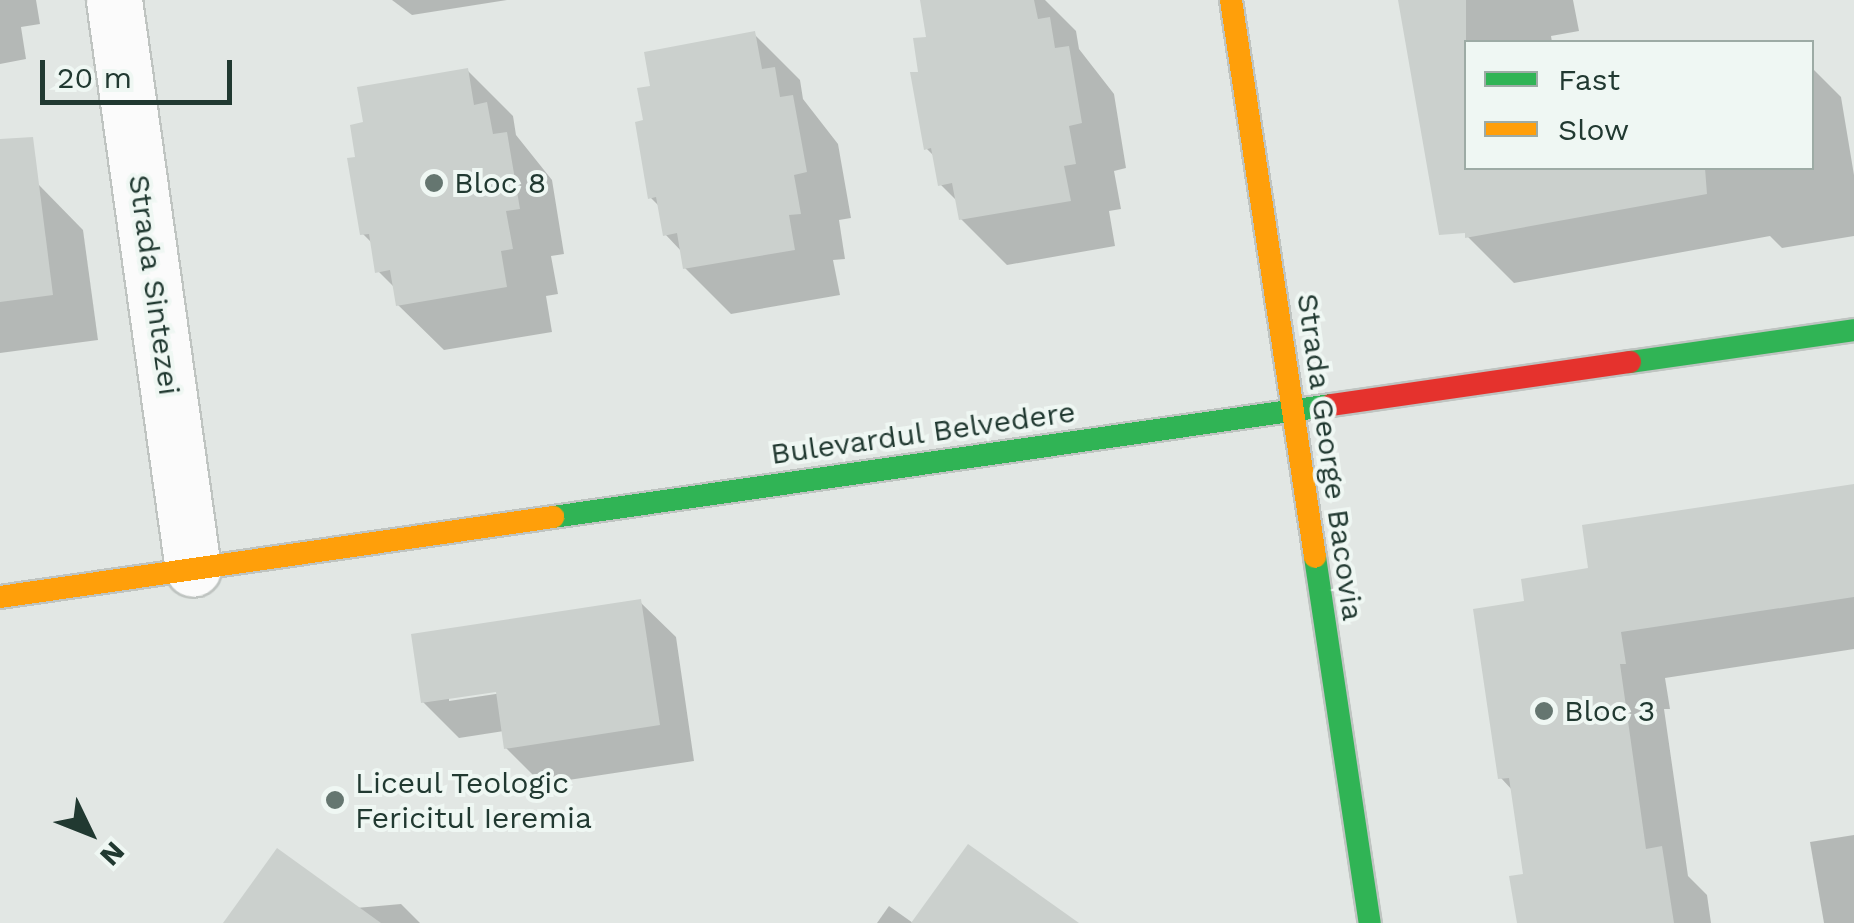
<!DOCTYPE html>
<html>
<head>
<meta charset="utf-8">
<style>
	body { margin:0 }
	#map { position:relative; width:1854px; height:923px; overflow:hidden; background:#e2e7e4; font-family:"Work Sans",sans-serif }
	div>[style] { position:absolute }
	.shadow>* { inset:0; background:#0003 }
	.building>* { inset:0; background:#cbd0cd }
	.roads { filter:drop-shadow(2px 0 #bfc4c1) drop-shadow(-2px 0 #bfc4c1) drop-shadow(0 2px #bfc4c1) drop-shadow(0 -2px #bfc4c1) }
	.street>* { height:55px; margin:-27.5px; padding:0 27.5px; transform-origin:27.5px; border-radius:27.5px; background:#fbfbfb }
	.fast>* { height:22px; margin:-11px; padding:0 11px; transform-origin:11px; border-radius:11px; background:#30b455 }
	.slow>* { height:22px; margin:-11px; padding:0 11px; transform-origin:11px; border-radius:11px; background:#ff9f0a }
	.jam>* { height:22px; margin:-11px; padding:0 11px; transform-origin:11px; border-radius:11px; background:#e5322d }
	.dots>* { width:28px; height:28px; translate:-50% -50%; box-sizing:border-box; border:5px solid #eff7f3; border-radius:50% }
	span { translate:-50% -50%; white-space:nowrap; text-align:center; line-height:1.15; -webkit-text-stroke:8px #eff7f3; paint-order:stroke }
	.poi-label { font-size:30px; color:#213931 }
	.left { translate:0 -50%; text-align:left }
	.street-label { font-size:30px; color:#213931 }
	.legend { position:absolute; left:1464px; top:40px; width:350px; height:130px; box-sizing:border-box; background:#eff7f3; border:2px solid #9daba5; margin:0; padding:12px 18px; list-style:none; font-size:30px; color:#213931 }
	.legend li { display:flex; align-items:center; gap:20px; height:50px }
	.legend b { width:50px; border:2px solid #9daba5 }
	.north { position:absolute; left:40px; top:783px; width:100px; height:100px; -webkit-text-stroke:8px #eff7f3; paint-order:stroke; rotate:133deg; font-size:28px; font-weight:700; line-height:40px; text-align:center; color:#213931 }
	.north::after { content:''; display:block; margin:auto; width:35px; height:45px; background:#213931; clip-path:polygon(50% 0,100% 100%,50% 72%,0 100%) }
	.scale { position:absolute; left:40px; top:60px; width:192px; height:45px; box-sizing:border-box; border:5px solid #213931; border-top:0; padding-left:12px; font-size:30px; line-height:35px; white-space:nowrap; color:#213931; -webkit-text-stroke:8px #eff7f3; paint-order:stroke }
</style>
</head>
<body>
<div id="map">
	<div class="shadow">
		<i style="clip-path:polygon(0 0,36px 0,40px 24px,21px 27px,26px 59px,0 64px)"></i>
		<i style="clip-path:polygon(392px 0,507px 0,412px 15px)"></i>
		<i style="clip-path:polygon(941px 0,1045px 0,1076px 31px,1079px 49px,1114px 94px,1126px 168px,1114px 171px,1121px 209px,1109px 211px,1115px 246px,1007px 265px,961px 219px,958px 202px,941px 185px,936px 158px,926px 148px,921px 74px)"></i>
		<i style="clip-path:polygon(1401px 0,1573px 0,1579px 31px,1551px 36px,1552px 42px,1466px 42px,1466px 168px,1812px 168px,1812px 68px,1841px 97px,1854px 175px,1854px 236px,1782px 248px,1770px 236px,1514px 283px,1468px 237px)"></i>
		<i style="clip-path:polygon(754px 34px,800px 80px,803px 99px,838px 144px,851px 218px,839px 220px,845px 259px,833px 260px,840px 295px,731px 314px,685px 268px,682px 252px,665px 234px,660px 207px,651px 198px,645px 122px,652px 88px)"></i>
		<i style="clip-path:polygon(467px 70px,513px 116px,516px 135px,552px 180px,564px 254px,551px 256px,558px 294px,546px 296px,552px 332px,444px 350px,398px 305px,396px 289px,378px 271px,373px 244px,363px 234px,358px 159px,366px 124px)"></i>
		<i style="clip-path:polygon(38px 184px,83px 230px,98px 340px,0 353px,0 189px)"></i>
		<i style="clip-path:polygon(1854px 487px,1854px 649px,1665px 678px,1670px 709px,1664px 709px,1688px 876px,1707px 895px,1711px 923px,1519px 923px,1526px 876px,1513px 791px,1501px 778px,1526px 603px,1591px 570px)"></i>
		<i style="clip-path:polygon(evenodd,640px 602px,676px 637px,694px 761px,542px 784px,506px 748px,504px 731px,459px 738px,423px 702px,640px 602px,508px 687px,509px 692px,449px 701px,449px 696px,508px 687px)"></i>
		<i style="clip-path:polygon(1854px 835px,1854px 923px,1824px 923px,1810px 842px)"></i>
		<i style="clip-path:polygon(401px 904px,420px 923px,226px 923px,356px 908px)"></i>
		<i style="clip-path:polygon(889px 906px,913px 923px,877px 923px)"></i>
	</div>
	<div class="building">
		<i style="clip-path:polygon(920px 0,1034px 0,1038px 19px,1050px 17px,1055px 48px,1069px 46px,1082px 123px,1069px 126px,1076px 164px,1064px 166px,1071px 201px,959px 220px,952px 183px,938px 186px,931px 148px,924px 150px,910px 72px,918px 72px,913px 38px,926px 37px)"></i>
		<i style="clip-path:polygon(1398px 0,1466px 0,1466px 168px,1705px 168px,1707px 194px,1465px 238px,1465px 233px,1439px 235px)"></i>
		<i style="clip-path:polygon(755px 31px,762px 69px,775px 67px,780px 97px,793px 95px,807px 172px,794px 175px,801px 214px,789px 215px,795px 250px,683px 269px,677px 233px,663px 236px,656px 197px,648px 199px,635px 122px,643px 120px,637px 88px,650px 86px,644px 52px)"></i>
		<i style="clip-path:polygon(468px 68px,474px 105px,487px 102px,493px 134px,507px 132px,520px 209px,506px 211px,513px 249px,501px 251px,507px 287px,396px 306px,390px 270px,375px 273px,369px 234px,360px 235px,347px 158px,355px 157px,350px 125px,363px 122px,357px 87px)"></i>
		<i style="clip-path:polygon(33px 137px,53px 295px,0 302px,0 139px)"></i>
		<i style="clip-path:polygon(1854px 484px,1854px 597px,1621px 632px,1626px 664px,1620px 664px,1646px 849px,1662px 846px,1674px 923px,1517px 923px,1509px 876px,1523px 874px,1509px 778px,1498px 779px,1473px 609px,1524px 601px,1521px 579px,1588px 568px,1582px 525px)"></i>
		<i style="clip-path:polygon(641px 599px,660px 725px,504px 749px,496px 692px,421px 703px,411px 634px)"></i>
		<i style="clip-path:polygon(968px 844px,1079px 923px,911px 923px)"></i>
		<i style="clip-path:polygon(277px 848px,381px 923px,223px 923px)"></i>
	</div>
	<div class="roads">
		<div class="street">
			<i style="left:114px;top:0;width:574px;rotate:82.1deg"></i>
		</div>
		<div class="fast">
			<i style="left:1630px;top:362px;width:226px;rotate:-8.1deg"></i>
			<i style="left:553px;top:517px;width:786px;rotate:-8.19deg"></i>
			<i style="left:1315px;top:557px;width:370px;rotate:81.5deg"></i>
		</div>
		<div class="slow">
			<i style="left:1231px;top:0;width:563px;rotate:81.42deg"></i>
			<i style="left:0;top:597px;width:559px;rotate:-8.23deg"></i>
		</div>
		<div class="jam">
			<i style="left:1331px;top:405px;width:302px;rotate:-8.2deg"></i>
		</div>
	</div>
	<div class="dots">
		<i style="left:434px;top:183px;background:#657670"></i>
		<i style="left:1544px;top:711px;background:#657670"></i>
		<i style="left:335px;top:800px;background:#657670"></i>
	</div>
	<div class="poi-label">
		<span class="left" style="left:454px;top:183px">Bloc 8</span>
		<span class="left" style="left:1564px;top:711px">Bloc 3</span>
		<span class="left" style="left:355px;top:800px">Liceul Teologic<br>Fericitul Ieremia</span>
	</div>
	<div class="street-label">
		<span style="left:154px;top:285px;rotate:82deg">Strada Sintezei</span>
		<span style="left:923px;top:433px;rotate:-8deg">Bulevardul Belvedere</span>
		<span style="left:1330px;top:457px;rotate:82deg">Strada George Bacovia</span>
	</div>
	<ul class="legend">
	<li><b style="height:12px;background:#30b455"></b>Fast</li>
	<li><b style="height:12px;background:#ff9f0a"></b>Slow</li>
	</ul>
	<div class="north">N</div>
	<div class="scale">20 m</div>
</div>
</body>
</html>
